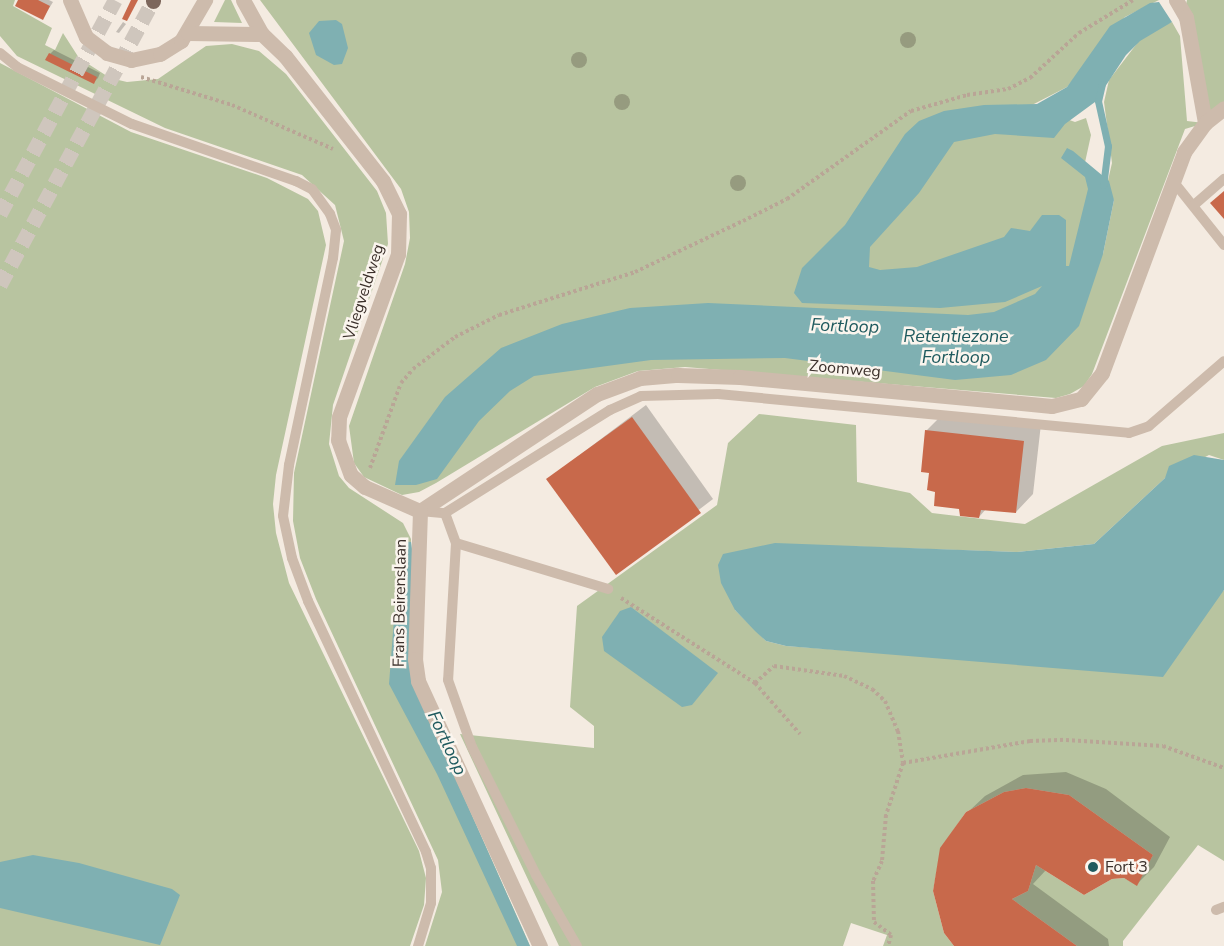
<!DOCTYPE html>
<html>
<head>
<meta charset="utf-8">
<style>
	body { margin:0 }
	#map { position:relative; width:1224px; height:946px; overflow:hidden; background:#f4ebe1; font-family:"Nunito Sans",sans-serif }
	div>[style] { position:absolute }
	.green>* { inset:0; background:#b8c4a0 }
	.water>* { inset:0; background:#7fb0b2 }
	.shadow>* { inset:0; background:#0003 }
	.stream>* { height:7px; margin:-3.5px; padding:0 3.5px; transform-origin:3.5px; border-radius:3.5px; background:#7fb0b2 }
	.building>* { inset:0; background:#c8694b }
	.primary-tunnel>* { height:15px; margin-top:-7.5px; transform-origin:0; background:repeating-linear-gradient(90deg,#cfc6bd 0 15px,transparent 0 23px) }
	.path>* { height:4px; margin-top:-2px; transform-origin:0; background:repeating-linear-gradient(90deg,#b9a596 0 3px,transparent 0 6px) }
	.lane>* { height:10px; margin:-5px; padding:0 5px; transform-origin:5px; border-radius:5px; background:#cdbbac }
	.street>* { height:15px; margin:-7.5px; padding:0 7.5px; transform-origin:7.5px; border-radius:7.5px; background:#cdbbac }
	.primary>* { height:15px; margin:-7.5px; padding:0 7.5px; transform-origin:7.5px; border-radius:7.5px; background:#7d675c }
	.trees>* { width:16px; height:16px; margin:-8px; border-radius:50%; background:#969b7f }
	.dots>* { width:16px; height:16px; translate:-50% -50%; box-sizing:border-box; border:3px solid #fbf5ee; border-radius:50% }
	span { translate:-50% -50%; white-space:nowrap; text-align:center; line-height:1.15; -webkit-text-stroke:5px #fbf5ee; paint-order:stroke }
	.street-label { font-size:16px; color:#3b302b }
	.poi-label { font-size:16px; color:#3b302b }
	.left { translate:0 -50%; text-align:left }
	.water-label { font-size:18px; color:#1f5a5e; font-style:italic }
</style>
</head>
<body>
<div id="map">
	<div class="green">
		<i style="clip-path:polygon(0 0,15px 0,13px 6px,52px 28px,45px 45px,55px 50px,63px 33px,79px 58px,110px 78px,127px 82px,158px 79px,206px 46px,232px 44px,259px 51px,286px 74px,377px 191px,386px 213px,388px 244px,333px 405px,329px 444px,339px 476px,349px 488px,403px 523px,411px 539px,414px 685px,530px 946px,425px 946px,442px 892px,438px 860px,316px 599px,300px 558px,293px 521px,294px 473px,344px 241px,335px 205px,302px 175px,165px 128px,17px 56px,0 36px)"></i>
		<i style="clip-path:polygon(225px 0,231px 0,242px 23px,214px 22px)"></i>
		<i style="clip-path:polygon(260px 0,1159px 0,1125px 17px,1067px 87px,1030px 106px,1075px 122px,1086px 118px,1091px 135px,1084px 167px,1103px 254px,1114px 200px,1106px 189px,1112px 163px,1104px 102px,1109px 80px,1145px 33px,1172px 22px,1180px 36px,1187px 121px,1204px 123px,1184px 14px,1187px 0,1224px 0,1224px 108px,1205px 123px,1185px 129px,1092px 374px,1084px 386px,1070px 394px,1056px 398px,685px 367px,638px 371px,595px 387px,436px 483px,419px 492px,402px 495px,364px 477px,354px 463px,349px 426px,405px 264px,410px 238px,409px 212px,401px 189px)"></i>
		<i style="clip-path:polygon(0 63px,131px 132px,267px 178px,308px 199px,318px 211px,326px 245px,276px 475px,273px 504px,276px 533px,289px 583px,419px 851px,426px 878px,424px 905px,410px 946px,0 946px)"></i>
		<i style="clip-path:polygon(759px 414px,856px 425px,857px 482px,910px 493px,932px 513px,1025px 524px,1162px 446px,1224px 433px,1224px 460px,1209px 455px,1165px 478px,1094px 544px,1017px 552px,839px 546px,735px 610px,766px 641px,786px 646px,1061px 666px,1216px 599px,1224px 590px,1224px 861px,1198px 845px,1123px 941px,1123px 946px,1077px 946px,1012px 899px,1028px 891px,1036px 865px,1084px 895px,1112px 879px,1124px 878px,1137px 885px,1153px 855px,1069px 795px,1026px 788px,1004px 792px,966px 812px,941px 848px,933px 891px,944px 933px,954px 946px,883px 946px,887px 935px,851px 923px,843px 946px,559px 946px,460px 734px,594px 748px,594px 726px,570px 707px,577px 606px,717px 505px,728px 443px)"></i>
	</div>
	<div class="water">
		<i style="clip-path:polygon(1159px 2px,1172px 22px,1140px 41px,1126px 55px,1095px 102px,1065px 124px,1054px 138px,995px 134px,954px 142px,919px 193px,870px 247px,869px 267px,880px 270px,917px 267px,1004px 237px,1011px 228px,1030px 231px,1042px 215px,1059px 215px,1066px 220px,1066px 266px,1069px 266px,1088px 189px,1085px 177px,1061px 158px,1067px 148px,1073px 151px,1109px 181px,1114px 200px,1103px 254px,1079px 326px,1046px 360px,1011px 375px,955px 380px,785px 358px,651px 360px,534px 376px,510px 391px,479px 421px,437px 479px,416px 485px,395px 485px,399px 461px,445px 397px,501px 348px,562px 324px,630px 308px,708px 303px,968px 315px,994px 312px,1035px 294px,1042px 286px,1005px 302px,940px 308px,802px 303px,794px 293px,802px 268px,845px 225px,905px 134px,919px 121px,944px 111px,984px 105px,1037px 104px,1067px 87px,1110px 26px,1150px 3px)"></i>
		<i style="clip-path:polygon(336px 20px,342px 24px,348px 48px,342px 64px,334px 65px,316px 55px,309px 33px,319px 21px)"></i>
		<i style="clip-path:polygon(1194px 455px,1224px 460px,1224px 590px,1163px 677px,786px 646px,766px 641px,755px 631px,735px 610px,721px 583px,718px 565px,723px 554px,775px 543px,1017px 552px,1094px 544px,1165px 478px,1169px 466px)"></i>
		<i style="clip-path:polygon(400px 541px,411px 542px,412px 549px,414px 685px,530px 946px,517px 946px,437px 774px,389px 684px)"></i>
		<i style="clip-path:polygon(631px 607px,718px 673px,692px 705px,682px 707px,604px 651px,602px 637px,620px 611px)"></i>
		<i style="clip-path:polygon(33px 855px,79px 863px,172px 889px,180px 895px,160px 945px,0 908px,0 862px)"></i>
	</div>
	<div class="shadow">
		<i style="clip-path:polygon(20px 0,49px 0,53px 2px,43px 18px)"></i>
		<i style="clip-path:polygon(123px 22px,126px 24px,119px 33px,116px 32px)"></i>
		<i style="clip-path:polygon(54px 50px,100px 73px,98px 78px,94px 82px,50px 54px)"></i>
		<i style="clip-path:polygon(646px 405px,713px 499px,616px 573px,548px 479px)"></i>
		<i style="clip-path:polygon(943px 414px,1041px 424px,1033px 494px,1016px 512px,986px 509px,979px 517px,937px 491px,931px 472px,926px 431px)"></i>
		<i style="clip-path:polygon(1066px 772px,1106px 789px,1170px 837px,1154px 867px,1137px 884px,1124px 876px,1046px 870px,1033px 884px,1108px 939px,1109px 946px,957px 946px,946px 932px,935px 891px,967px 813px,985px 796px,1023px 775px)"></i>
	</div>
	<div class="stream">
		<i style="left:1102px;top:84px;width:17px;rotate:103deg"></i>
		<i style="left:1098px;top:101px;width:46px;rotate:77.5deg"></i>
		<i style="left:1108px;top:146px;width:39px;rotate:97deg"></i>
	</div>
	<div class="building">
		<i style="clip-path:polygon(18px 0,38px 0,50px 6px,43px 20px,15px 6px)"></i>
		<i style="clip-path:polygon(131px 0,138px 0,127px 21px,122px 19px)"></i>
		<i style="clip-path:polygon(49px 53px,97px 77px,94px 84px,45px 60px)"></i>
		<i style="clip-path:polygon(1224px 191px,1224px 219px,1210px 203px)"></i>
		<i style="clip-path:polygon(632px 417px,701px 513px,616px 575px,546px 479px)"></i>
		<i style="clip-path:polygon(925px 430px,1024px 441px,1016px 513px,981px 510px,979px 518px,960px 516px,959px 509px,934px 506px,935px 492px,927px 490px,929px 473px,921px 472px)"></i>
		<i style="clip-path:polygon(1026px 788px,1069px 795px,1153px 855px,1137px 886px,1124px 878px,1112px 879px,1084px 895px,1036px 865px,1028px 891px,1012px 899px,1077px 946px,954px 946px,944px 933px,933px 891px,940px 848px,966px 812px,1004px 792px)"></i>
	</div>
	<div class="primary-tunnel">
		<i style="left:0;top:214px;width:243px;rotate:-61.7deg"></i>
		<i style="left:0;top:285px;width:323px;rotate:-61.7deg"></i>
	</div>
	<div class="path">
		<i style="left:141px;top:77px;width:95px;rotate:17.1deg"></i>
		<i style="left:232px;top:105px;width:110px;rotate:23.5deg"></i>
		<i style="left:370px;top:468px;width:90px;rotate:-70deg"></i>
		<i style="left:401px;top:383px;width:18px;rotate:-49deg"></i>
		<i style="left:413px;top:369px;width:53px;rotate:-37.3deg"></i>
		<i style="left:455px;top:337px;width:49px;rotate:-26.6deg"></i>
		<i style="left:499px;top:315px;width:143px;rotate:-17.5deg"></i>
		<i style="left:635px;top:272px;width:119px;rotate:-25.3deg"></i>
		<i style="left:743px;top:221px;width:49px;rotate:-26.6deg"></i>
		<i style="left:787px;top:199px;width:152px;rotate:-35.4deg"></i>
		<i style="left:911px;top:111px;width:58px;rotate:-15.9deg"></i>
		<i style="left:967px;top:95px;width:41px;rotate:-8.3deg"></i>
		<i style="left:1008px;top:89px;width:25px;rotate:-27deg"></i>
		<i style="left:1030px;top:78px;width:67px;rotate:-42.6deg"></i>
		<i style="left:1079px;top:33px;width:63px;rotate:-31.4deg"></i>
		<i style="left:621px;top:598px;width:159px;rotate:32.4deg"></i>
		<i style="left:755px;top:683px;width:25px;rotate:-42deg"></i>
		<i style="left:774px;top:666px;width:71px;rotate:8.1deg"></i>
		<i style="left:844px;top:676px;width:31px;rotate:25deg"></i>
		<i style="left:872px;top:689px;width:18px;rotate:43deg"></i>
		<i style="left:885px;top:701px;width:33px;rotate:67deg"></i>
		<i style="left:898px;top:731px;width:32px;rotate:81deg"></i>
		<i style="left:903px;top:763px;width:55px;rotate:108.1deg"></i>
		<i style="left:886px;top:815px;width:46px;rotate:95deg"></i>
		<i style="left:882px;top:861px;width:22px;rotate:114deg"></i>
		<i style="left:873px;top:881px;width:41px;rotate:88.6deg"></i>
		<i style="left:874px;top:922px;width:21px;rotate:37deg"></i>
		<i style="left:891px;top:935px;width:11px;rotate:105deg"></i>
		<i style="left:755px;top:683px;width:68px;rotate:48.6deg"></i>
		<i style="left:903px;top:763px;width:129px;rotate:-9.8deg"></i>
		<i style="left:1030px;top:741px;width:36px;rotate:-2deg"></i>
		<i style="left:1066px;top:740px;width:97px;rotate:3.5deg"></i>
		<i style="left:1163px;top:746px;width:65px;rotate:19.8deg"></i>
	</div>
	<div class="lane">
		<i style="left:0;top:53px;width:22px;rotate:39deg"></i>
		<i style="left:17px;top:67px;width:128px;rotate:26.4deg"></i>
		<i style="left:132px;top:124px;width:174px;rotate:19.2deg"></i>
		<i style="left:296px;top:181px;width:18px;rotate:27deg"></i>
		<i style="left:312px;top:189px;width:31px;rotate:54deg"></i>
		<i style="left:330px;top:214px;width:17px;rotate:69deg"></i>
		<i style="left:336px;top:230px;width:28px;rotate:96deg"></i>
		<i style="left:333px;top:258px;width:212px;rotate:102deg"></i>
		<i style="left:289px;top:465px;width:51px;rotate:96.7deg"></i>
		<i style="left:283px;top:516px;width:43px;rotate:77.9deg"></i>
		<i style="left:292px;top:558px;width:46px;rotate:69.6deg"></i>
		<i style="left:308px;top:601px;width:277px;rotate:64.8deg"></i>
		<i style="left:426px;top:852px;width:17px;rotate:73deg"></i>
		<i style="left:431px;top:868px;width:35px;rotate:90deg"></i>
		<i style="left:431px;top:903px;width:45px;rotate:106.8deg"></i>
		<i style="left:1173px;top:181px;width:82px;rotate:51.4deg"></i>
		<i style="left:1194px;top:205px;width:40px;rotate:-41deg"></i>
		<i style="left:420px;top:511px;width:25px;rotate:5deg"></i>
		<i style="left:445px;top:513px;width:195px;rotate:-32deg"></i>
		<i style="left:610px;top:410px;width:34px;rotate:-24deg"></i>
		<i style="left:641px;top:396px;width:77px;rotate:-1.5deg"></i>
		<i style="left:718px;top:394px;width:413px;rotate:5.4deg"></i>
		<i style="left:1129px;top:433px;width:21px;rotate:-19deg"></i>
		<i style="left:1149px;top:426px;width:99px;rotate:-40.9deg"></i>
		<i style="left:445px;top:513px;width:32px;rotate:70deg"></i>
		<i style="left:456px;top:543px;width:137px;rotate:93.3deg"></i>
		<i style="left:448px;top:680px;width:71px;rotate:70.3deg"></i>
		<i style="left:472px;top:747px;width:143px;rotate:63.4deg"></i>
		<i style="left:536px;top:875px;width:82px;rotate:60deg"></i>
		<i style="left:456px;top:543px;width:159px;rotate:16.8deg"></i>
		<i style="left:1216px;top:910px;width:9px;rotate:-21deg"></i>
	</div>
	<div class="street">
		<i style="left:70px;top:0;width:40px;rotate:66.6deg"></i>
		<i style="left:86px;top:37px;width:26px;rotate:37deg"></i>
		<i style="left:107px;top:53px;width:25px;rotate:16deg"></i>
		<i style="left:131px;top:60px;width:30px;rotate:-12deg"></i>
		<i style="left:160px;top:54px;width:25px;rotate:-32deg"></i>
		<i style="left:181px;top:41px;width:48px;rotate:-59.7deg"></i>
		<i style="left:243px;top:0;width:39px;rotate:61deg"></i>
		<i style="left:262px;top:34px;width:32px;rotate:44deg"></i>
		<i style="left:285px;top:56px;width:159px;rotate:51.9deg"></i>
		<i style="left:383px;top:181px;width:37px;rotate:64deg"></i>
		<i style="left:399px;top:214px;width:40px;rotate:91.4deg"></i>
		<i style="left:398px;top:254px;width:173px;rotate:109.9deg"></i>
		<i style="left:339px;top:417px;width:23px;rotate:92deg"></i>
		<i style="left:338px;top:440px;width:37px;rotate:70deg"></i>
		<i style="left:351px;top:475px;width:18px;rotate:41deg"></i>
		<i style="left:365px;top:487px;width:60px;rotate:23.6deg"></i>
		<i style="left:1176px;top:0;width:20px;rotate:60deg"></i>
		<i style="left:1186px;top:17px;width:108px;rotate:79.8deg"></i>
		<i style="left:188px;top:33px;width:74px;rotate:0.8deg"></i>
		<i style="left:420px;top:511px;width:212px;rotate:-33.5deg"></i>
		<i style="left:597px;top:394px;width:46px;rotate:-20.4deg"></i>
		<i style="left:640px;top:378px;width:38px;rotate:-5deg"></i>
		<i style="left:678px;top:375px;width:62px;rotate:1.8deg"></i>
		<i style="left:740px;top:377px;width:313px;rotate:5.3deg"></i>
		<i style="left:1052px;top:406px;width:30px;rotate:-14deg"></i>
		<i style="left:1081px;top:399px;width:33px;rotate:-51deg"></i>
		<i style="left:1102px;top:373px;width:236px;rotate:-69.6deg"></i>
		<i style="left:1184px;top:152px;width:36px;rotate:-54deg"></i>
		<i style="left:1205px;top:123px;width:24px;rotate:-38deg"></i>
		<i style="left:420px;top:511px;width:148px;rotate:91.9deg"></i>
		<i style="left:415px;top:659px;width:22px;rotate:82deg"></i>
		<i style="left:418px;top:681px;width:292px;rotate:65.3deg"></i>
	</div>
	<div class="primary">
		<i style="left:153px;top:1px;width:1px;rotate:-90deg"></i>
	</div>
	<div class="trees">
		<i style="left:908px;top:40px"></i>
		<i style="left:579px;top:60px"></i>
		<i style="left:622px;top:102px"></i>
		<i style="left:738px;top:183px"></i>
	</div>
	<div class="dots">
		<i style="left:1093px;top:867px;background:#1f5a5e"></i>
	</div>
	<div class="street-label">
		<span style="left:364px;top:292px;rotate:-72deg">Vliegveldweg</span>
		<span style="left:845px;top:369px;rotate:5deg">Zoomweg</span>
		<span style="left:400px;top:603px;rotate:-89deg">Frans Beirenslaan</span>
	</div>
	<div class="poi-label">
		<span class="left" style="left:1105px;top:867px">Fort 3</span>
	</div>
	<div class="water-label">
		<span style="left:845px;top:326px;rotate:2deg">Fortloop</span>
		<span style="left:956px;top:347px">Retentiezone<br>Fortloop</span>
		<span style="left:447px;top:743px;rotate:65deg">Fortloop</span>
	</div>
</div>
</body>
</html>
